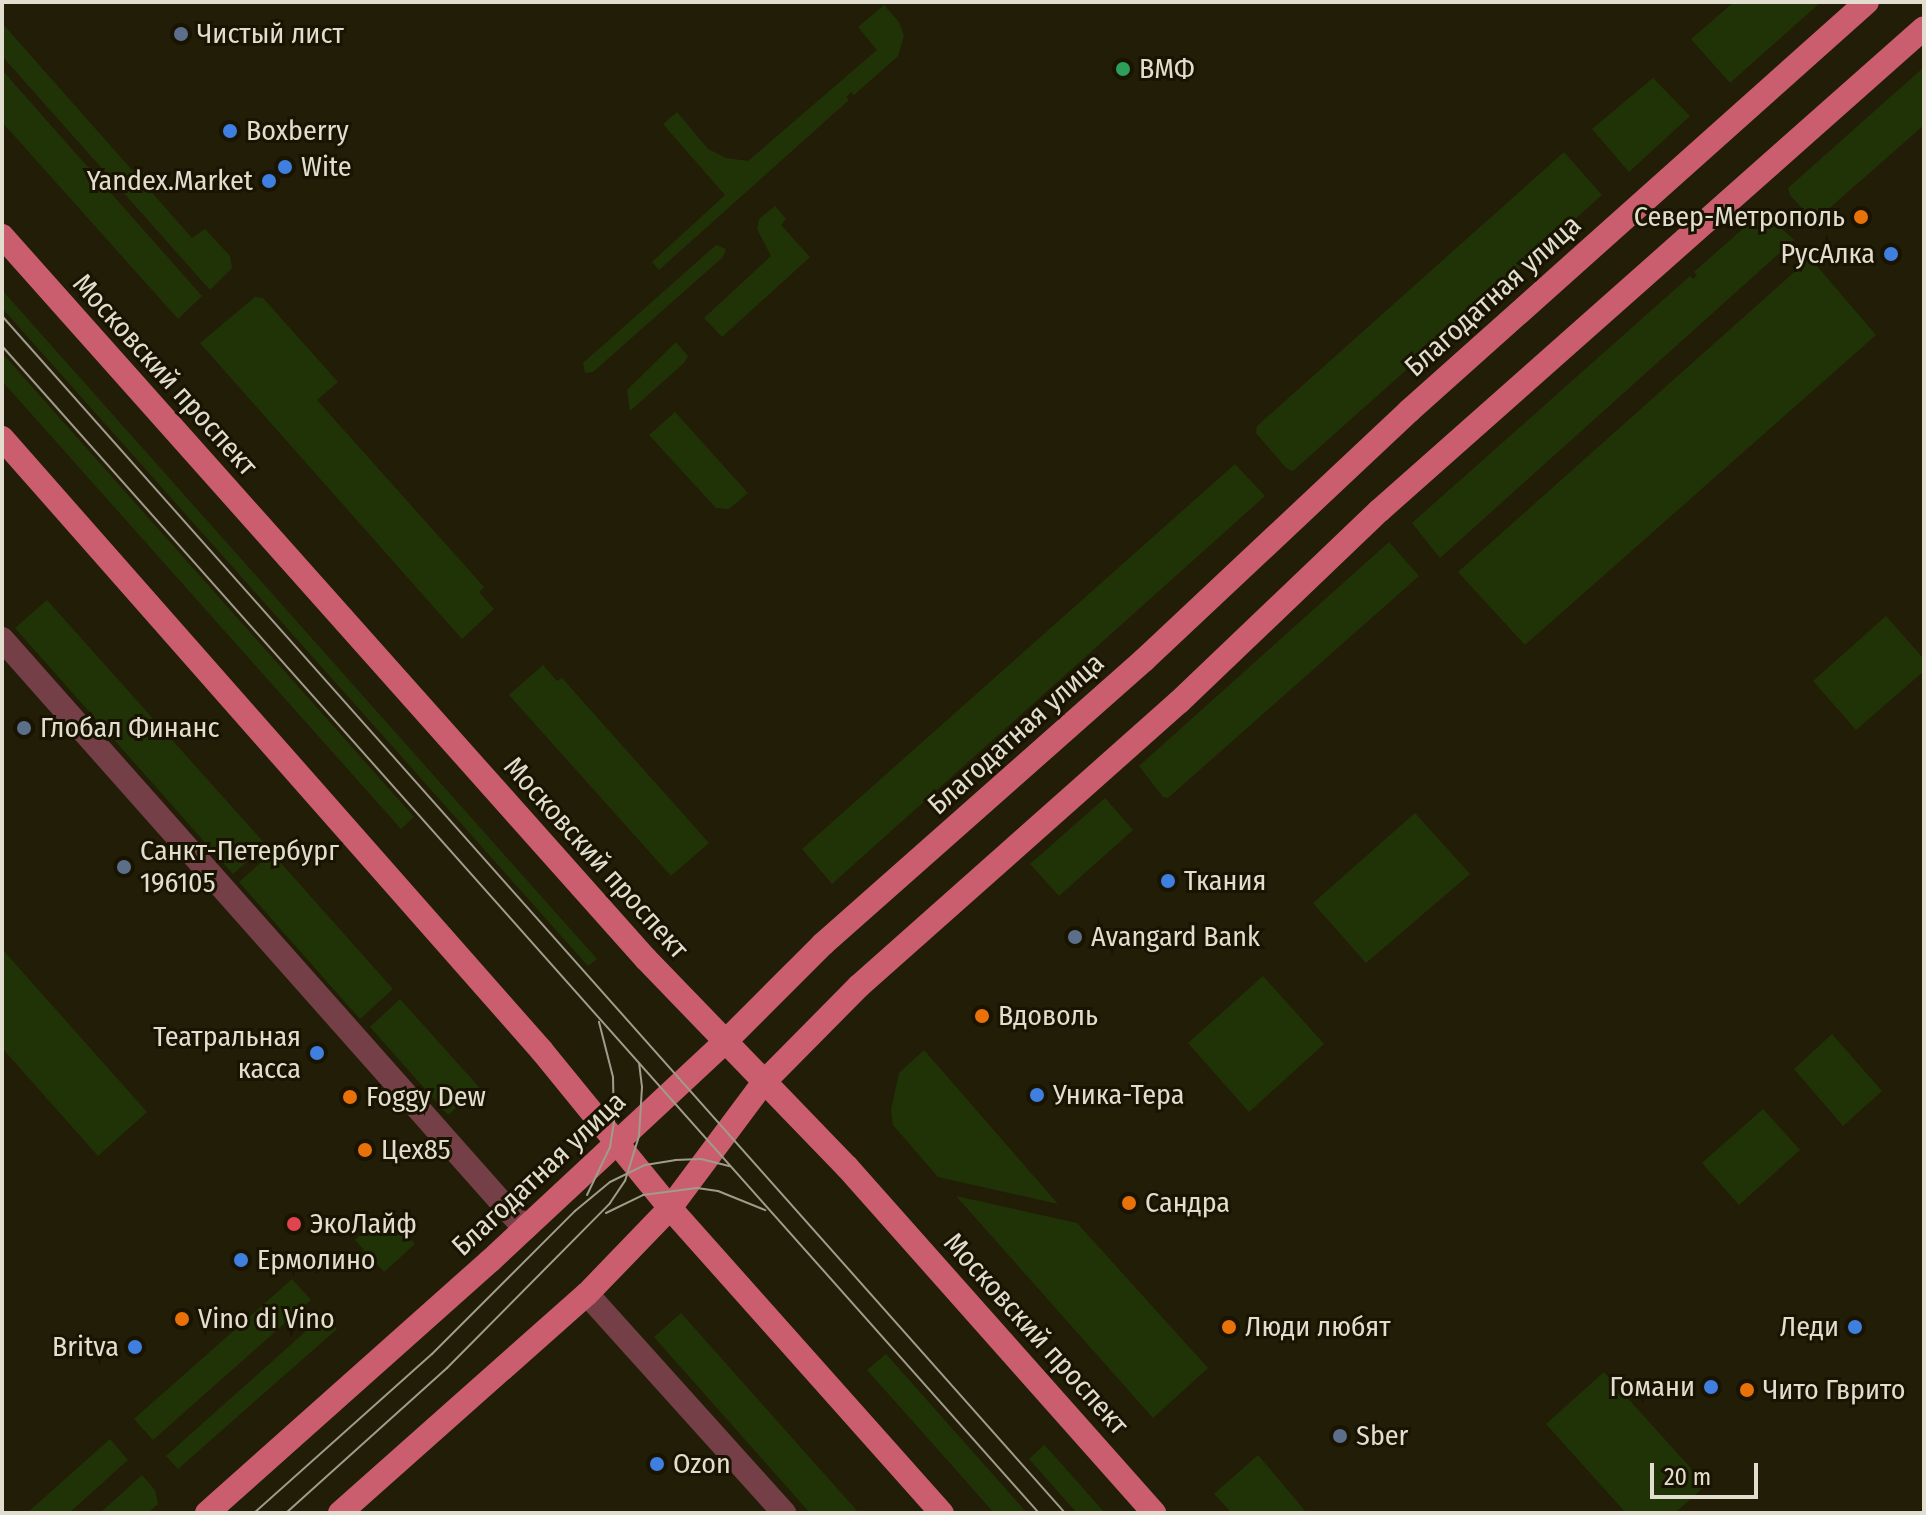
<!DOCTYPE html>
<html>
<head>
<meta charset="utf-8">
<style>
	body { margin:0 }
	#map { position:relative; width:1926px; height:1515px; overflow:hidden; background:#221d07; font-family:"Fira Sans Condensed",sans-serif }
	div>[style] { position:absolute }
	.green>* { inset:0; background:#203306 }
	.minor>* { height:24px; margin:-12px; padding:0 12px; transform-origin:12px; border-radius:12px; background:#743f46 }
	.primary>* { height:24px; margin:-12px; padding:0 12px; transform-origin:12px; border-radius:12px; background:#ca5e6e }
	.tram>* { height:2px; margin:-1px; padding:0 1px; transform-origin:1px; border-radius:1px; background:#a09c8c }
	.dots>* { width:22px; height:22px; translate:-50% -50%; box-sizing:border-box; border:4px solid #191401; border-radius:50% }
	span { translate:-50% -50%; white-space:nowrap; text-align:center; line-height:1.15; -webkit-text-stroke:6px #191401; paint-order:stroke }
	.poi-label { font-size:28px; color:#e1ded0 }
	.left { translate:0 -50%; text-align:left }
	.right { translate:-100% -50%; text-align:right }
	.street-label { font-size:28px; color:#e1ded0 }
	.frame { position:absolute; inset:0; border:4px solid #e1ded0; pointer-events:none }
	.scale { position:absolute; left:1650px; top:1463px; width:108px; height:36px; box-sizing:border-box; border:4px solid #e1ded0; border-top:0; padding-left:10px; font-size:24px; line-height:28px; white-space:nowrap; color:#e1ded0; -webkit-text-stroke:6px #191401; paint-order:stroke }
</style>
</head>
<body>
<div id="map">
	<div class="green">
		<i style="clip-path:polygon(1734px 2px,1821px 2px,1730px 83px,1691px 39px)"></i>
		<i style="clip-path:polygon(884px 5px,899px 22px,904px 36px,898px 56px,854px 95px,851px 92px,846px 97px,849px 100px,659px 270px,652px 262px,725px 195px,663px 124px,677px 112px,708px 149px,726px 158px,748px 161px,877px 50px,858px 27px)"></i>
		<i style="clip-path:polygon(2px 23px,192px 238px,205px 229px,230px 256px,232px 268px,210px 290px,2px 56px)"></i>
		<i style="clip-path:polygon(1924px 67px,1924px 125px,1816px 220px,1810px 217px,1790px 195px,1788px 188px)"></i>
		<i style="clip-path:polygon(2px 70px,202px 296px,178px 319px,2px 122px)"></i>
		<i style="clip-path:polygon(1653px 78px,1690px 116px,1629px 172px,1592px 129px)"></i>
		<i style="clip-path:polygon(1564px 152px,1602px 195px,1293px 471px,1286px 468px,1256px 433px,1257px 426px)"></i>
		<i style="clip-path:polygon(775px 206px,786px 219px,781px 225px,810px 257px,722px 337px,704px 318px,771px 256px,757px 229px,759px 219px)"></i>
		<i style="clip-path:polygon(1763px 211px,1794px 240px,1440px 558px,1412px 523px,1690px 276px,1693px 279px,1697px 275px,1694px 272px)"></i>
		<i style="clip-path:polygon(716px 245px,726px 249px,723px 257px,593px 372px,585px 373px,583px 363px)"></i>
		<i style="clip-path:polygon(1810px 258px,1876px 335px,1525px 645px,1458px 572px)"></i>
		<i style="clip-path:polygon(2px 290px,597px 959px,588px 966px,2px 308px)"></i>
		<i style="clip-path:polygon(255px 297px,263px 298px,338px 382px,317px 400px,484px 587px,479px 592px,494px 609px,462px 639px,200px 343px)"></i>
		<i style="clip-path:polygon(676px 342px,688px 356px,684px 363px,630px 411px,627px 390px)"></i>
		<i style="clip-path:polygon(2px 353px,414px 817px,401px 829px,2px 381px)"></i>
		<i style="clip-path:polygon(675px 412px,748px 493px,729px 509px,716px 508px,649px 435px)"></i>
		<i style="clip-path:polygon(1235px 464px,1265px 496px,832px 884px,802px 849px)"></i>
		<i style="clip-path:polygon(1389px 542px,1419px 576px,1168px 798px,1163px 797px,1139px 766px)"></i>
		<i style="clip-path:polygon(47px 600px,266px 845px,233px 874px,15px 628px)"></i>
		<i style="clip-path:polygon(1886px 616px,1924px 659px,1924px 671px,1856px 730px,1813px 681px)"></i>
		<i style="clip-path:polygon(543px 665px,557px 681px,562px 678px,709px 843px,671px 876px,509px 695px)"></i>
		<i style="clip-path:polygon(1105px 798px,1133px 830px,1059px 896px,1030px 864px)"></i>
		<i style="clip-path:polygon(1415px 813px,1470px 874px,1366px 963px,1313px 903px)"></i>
		<i style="clip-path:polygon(272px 853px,393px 989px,360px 1019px,239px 882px)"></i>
		<i style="clip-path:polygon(2px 949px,147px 1112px,98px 1156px,2px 1048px)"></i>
		<i style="clip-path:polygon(1263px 976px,1324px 1044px,1249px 1112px,1188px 1043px)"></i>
		<i style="clip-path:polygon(400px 999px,479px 1087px,448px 1115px,370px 1027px)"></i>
		<i style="clip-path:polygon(1832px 1034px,1882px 1091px,1843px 1126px,1794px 1069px)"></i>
		<i style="clip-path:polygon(924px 1050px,1058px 1204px,938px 1177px,893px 1125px,891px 1110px,899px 1073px)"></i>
		<i style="clip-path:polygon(1763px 1109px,1800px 1150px,1739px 1205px,1702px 1163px)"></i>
		<i style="clip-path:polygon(956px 1196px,1077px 1223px,1208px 1368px,1153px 1418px)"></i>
		<i style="clip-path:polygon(386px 1212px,415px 1244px,384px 1272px,355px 1240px)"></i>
		<i style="clip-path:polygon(292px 1279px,311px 1300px,153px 1440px,134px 1419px)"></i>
		<i style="clip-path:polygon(681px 1313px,859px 1513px,810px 1513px,654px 1337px)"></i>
		<i style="clip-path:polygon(324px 1315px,337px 1329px,178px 1469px,166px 1456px)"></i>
		<i style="clip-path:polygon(886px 1354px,1027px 1513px,994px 1513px,949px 1462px,867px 1370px)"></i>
		<i style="clip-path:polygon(1604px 1372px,1706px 1485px,1675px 1513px,1626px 1513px,1546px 1424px)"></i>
		<i style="clip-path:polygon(110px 1439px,128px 1460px,69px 1513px,27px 1513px)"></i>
		<i style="clip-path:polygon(1044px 1445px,1050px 1451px,1105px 1513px,1077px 1513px,1029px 1459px)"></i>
		<i style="clip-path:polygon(1258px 1455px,1307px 1513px,1232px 1513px,1214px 1494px)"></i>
		<i style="clip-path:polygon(142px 1475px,155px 1490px,158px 1504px,148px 1513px,100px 1513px)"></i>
	</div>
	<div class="minor">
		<i style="left:2px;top:639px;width:788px;rotate:48.44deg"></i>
		<i style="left:587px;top:1294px;width:295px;rotate:48deg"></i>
	</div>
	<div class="primary">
		<i style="left:2px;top:236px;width:968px;rotate:48.31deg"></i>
		<i style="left:646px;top:959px;width:289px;rotate:46deg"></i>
		<i style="left:847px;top:1167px;width:463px;rotate:48.4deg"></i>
		<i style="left:2px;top:438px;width:817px;rotate:48.62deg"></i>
		<i style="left:542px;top:1051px;width:203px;rotate:50.8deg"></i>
		<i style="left:670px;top:1208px;width:409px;rotate:48.3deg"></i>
		<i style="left:207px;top:1513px;width:379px;rotate:-41.7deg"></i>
		<i style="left:490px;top:1261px;width:320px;rotate:-43deg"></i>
		<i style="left:724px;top:1043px;width:140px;rotate:-45deg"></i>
		<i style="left:823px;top:944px;width:429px;rotate:-41.5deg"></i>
		<i style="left:1144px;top:660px;width:364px;rotate:-43.2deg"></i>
		<i style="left:1409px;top:411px;width:614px;rotate:-41.77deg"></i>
		<i style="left:340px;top:1513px;width:330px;rotate:-41.6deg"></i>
		<i style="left:587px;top:1294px;width:120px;rotate:-46deg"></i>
		<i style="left:670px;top:1208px;width:157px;rotate:-53.3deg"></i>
		<i style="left:764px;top:1082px;width:135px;rotate:-45.3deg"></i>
		<i style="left:859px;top:986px;width:428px;rotate:-41.6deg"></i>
		<i style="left:1179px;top:702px;width:277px;rotate:-43.7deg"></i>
		<i style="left:1379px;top:511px;width:728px;rotate:-41.55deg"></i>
	</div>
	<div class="tram">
		<i style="left:2px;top:316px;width:1601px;rotate:48.39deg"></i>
		<i style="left:2px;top:346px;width:1561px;rotate:48.38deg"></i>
		<i style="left:587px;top:1195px;width:53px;rotate:-64.4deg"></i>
		<i style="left:610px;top:1147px;width:25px;rotate:-81deg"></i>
		<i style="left:614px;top:1122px;width:45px;rotate:-91.3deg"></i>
		<i style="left:613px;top:1077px;width:57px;rotate:-104.3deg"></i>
		<i style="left:606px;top:1213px;width:41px;rotate:-25.9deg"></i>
		<i style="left:643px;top:1195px;width:54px;rotate:-7.4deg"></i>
		<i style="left:697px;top:1188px;width:21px;rotate:8deg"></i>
		<i style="left:718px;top:1191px;width:51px;rotate:22deg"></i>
		<i style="left:254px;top:1513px;width:239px;rotate:-41.8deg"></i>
		<i style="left:432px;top:1354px;width:202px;rotate:-45deg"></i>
		<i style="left:575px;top:1211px;width:45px;rotate:-39.6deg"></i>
		<i style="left:610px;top:1182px;width:39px;rotate:-26deg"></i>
		<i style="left:645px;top:1165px;width:30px;rotate:-9deg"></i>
		<i style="left:675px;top:1160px;width:26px;rotate:-2deg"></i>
		<i style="left:701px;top:1159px;width:30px;rotate:14deg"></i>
		<i style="left:286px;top:1513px;width:217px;rotate:-42deg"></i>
		<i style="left:447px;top:1368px;width:232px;rotate:-45.3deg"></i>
		<i style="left:610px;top:1203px;width:27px;rotate:-56deg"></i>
		<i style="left:625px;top:1181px;width:47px;rotate:-72.7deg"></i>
		<i style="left:639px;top:1136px;width:49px;rotate:-86.5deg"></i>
		<i style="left:642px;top:1087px;width:24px;rotate:-97deg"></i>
	</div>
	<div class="dots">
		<i style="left:181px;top:34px;background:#5c6f8a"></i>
		<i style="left:1123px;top:69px;background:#2e9e5b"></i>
		<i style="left:230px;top:131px;background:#3f7fe0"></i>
		<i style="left:285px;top:167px;background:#3f7fe0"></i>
		<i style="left:269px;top:181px;background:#3f7fe0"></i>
		<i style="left:1861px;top:217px;background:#e8710a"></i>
		<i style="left:1891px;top:254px;background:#3f7fe0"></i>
		<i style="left:24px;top:728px;background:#5c6f8a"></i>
		<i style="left:124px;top:867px;background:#5c6f8a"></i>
		<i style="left:1168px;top:881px;background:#3f7fe0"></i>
		<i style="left:1075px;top:937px;background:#5c6f8a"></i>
		<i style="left:982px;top:1016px;background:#e8710a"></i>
		<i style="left:317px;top:1053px;background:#3f7fe0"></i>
		<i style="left:1037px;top:1095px;background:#3f7fe0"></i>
		<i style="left:350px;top:1097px;background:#e8710a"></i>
		<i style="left:365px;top:1150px;background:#e8710a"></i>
		<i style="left:1129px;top:1203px;background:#e8710a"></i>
		<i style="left:294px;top:1224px;background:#e0444e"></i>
		<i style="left:241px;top:1260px;background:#3f7fe0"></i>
		<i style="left:182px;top:1319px;background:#e8710a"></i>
		<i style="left:1229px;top:1327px;background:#e8710a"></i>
		<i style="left:1855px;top:1327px;background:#3f7fe0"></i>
		<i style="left:135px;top:1347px;background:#3f7fe0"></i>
		<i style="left:1711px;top:1387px;background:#3f7fe0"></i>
		<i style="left:1747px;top:1390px;background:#e8710a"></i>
		<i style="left:1340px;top:1436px;background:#5c6f8a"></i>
		<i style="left:657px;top:1464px;background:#3f7fe0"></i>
	</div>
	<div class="poi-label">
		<span class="left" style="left:197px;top:34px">Чистый лист</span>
		<span class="left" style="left:1139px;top:69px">ВМФ</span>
		<span class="left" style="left:246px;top:131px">Boxberry</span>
		<span class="left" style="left:301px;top:167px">Wite</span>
		<span class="right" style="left:253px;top:181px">Yandex.Market</span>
		<span class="right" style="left:1845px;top:217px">Север-Метрополь</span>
		<span class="right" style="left:1875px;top:254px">РусАлка</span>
		<span class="left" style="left:40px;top:728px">Глобал Финанс</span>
		<span class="left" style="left:140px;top:867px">Санкт-Петербург<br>196105</span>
		<span class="left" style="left:1184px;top:881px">Ткания</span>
		<span class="left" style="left:1091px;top:937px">Avangard Bank</span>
		<span class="left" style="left:998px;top:1016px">Вдоволь</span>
		<span class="right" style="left:301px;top:1053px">Театральная<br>касса</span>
		<span class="left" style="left:1053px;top:1095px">Уника-Тера</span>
		<span class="left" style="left:366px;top:1097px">Foggy Dew</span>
		<span class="left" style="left:381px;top:1150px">Цех85</span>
		<span class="left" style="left:1145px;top:1203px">Сандра</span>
		<span class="left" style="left:310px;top:1224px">ЭкоЛайф</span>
		<span class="left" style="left:257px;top:1260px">Ермолино</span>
		<span class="left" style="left:198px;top:1319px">Vino di Vino</span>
		<span class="left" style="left:1245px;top:1327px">Люди любят</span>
		<span class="right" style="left:1839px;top:1327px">Леди</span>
		<span class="right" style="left:119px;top:1347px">Britva</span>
		<span class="right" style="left:1695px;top:1387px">Гомани</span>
		<span class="left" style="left:1763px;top:1390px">Чито Гврито</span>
		<span class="left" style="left:1356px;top:1436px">Sber</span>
		<span class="left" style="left:673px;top:1464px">Ozon</span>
	</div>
	<div class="street-label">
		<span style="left:1493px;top:296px;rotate:-42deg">Благодатная улица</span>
		<span style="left:165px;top:375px;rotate:48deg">Московский проспект</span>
		<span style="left:1016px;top:734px;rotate:-42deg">Благодатная улица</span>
		<span style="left:596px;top:858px;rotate:48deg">Московский проспект</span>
		<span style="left:539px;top:1174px;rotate:-43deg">Благодатная улица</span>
		<span style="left:1036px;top:1334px;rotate:48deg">Московский проспект</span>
	</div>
	<div class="frame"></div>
	<div class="scale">20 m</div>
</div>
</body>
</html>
